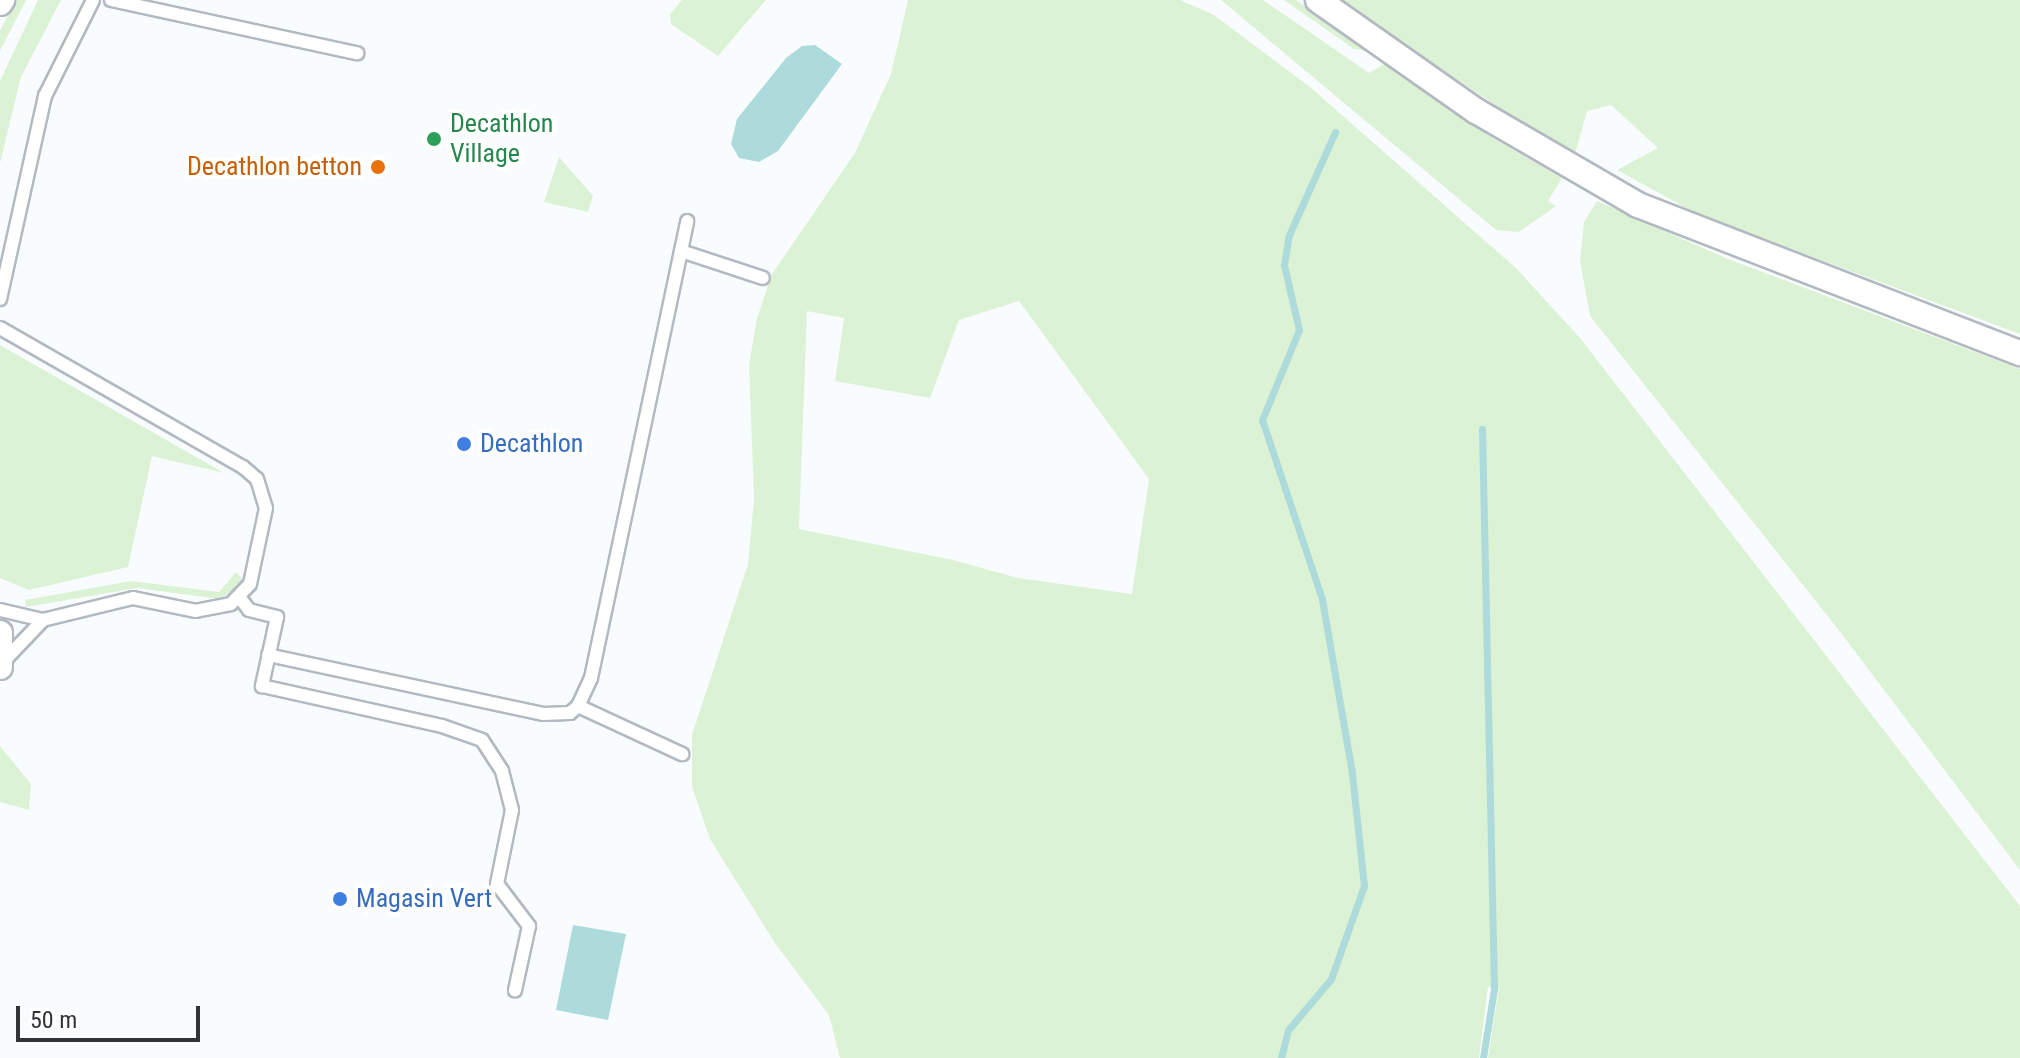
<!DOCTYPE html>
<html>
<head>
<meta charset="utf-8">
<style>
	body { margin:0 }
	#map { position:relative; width:2020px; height:1058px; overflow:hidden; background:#f9fcff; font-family:"Roboto Condensed",sans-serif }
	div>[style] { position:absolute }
	.green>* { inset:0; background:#dcf2d4 }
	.water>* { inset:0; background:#addada }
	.stream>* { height:7px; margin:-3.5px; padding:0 3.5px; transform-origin:3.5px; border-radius:3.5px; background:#addada }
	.roads { filter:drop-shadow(2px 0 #b2b9c1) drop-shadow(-2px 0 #b2b9c1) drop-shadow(0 2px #b2b9c1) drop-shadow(0 -2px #b2b9c1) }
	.service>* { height:12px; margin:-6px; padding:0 6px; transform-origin:6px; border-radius:6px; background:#fff }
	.minor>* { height:24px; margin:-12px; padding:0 12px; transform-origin:12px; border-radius:12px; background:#fff }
	.dots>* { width:22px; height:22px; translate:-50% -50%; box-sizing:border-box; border:4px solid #fff; border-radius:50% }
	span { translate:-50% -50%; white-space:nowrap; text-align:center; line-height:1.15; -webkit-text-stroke:8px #fff; paint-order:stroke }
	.leisure-label { font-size:26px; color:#27864d }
	.left { translate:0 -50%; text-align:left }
	.food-label { font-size:26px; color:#c56008 }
	.right { translate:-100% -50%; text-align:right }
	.shop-label { font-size:26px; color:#366cbe }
	.scale { position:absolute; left:16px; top:1006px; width:184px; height:36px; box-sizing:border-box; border:4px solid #323538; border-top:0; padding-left:10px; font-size:24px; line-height:28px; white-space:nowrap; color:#323538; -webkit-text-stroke:6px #fff; paint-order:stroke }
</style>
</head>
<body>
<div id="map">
	<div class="green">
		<i style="clip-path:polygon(16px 0,26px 0,0 51px,0 31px)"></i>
		<i style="clip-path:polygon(38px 0,61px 0,21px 77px,0 163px,0 81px)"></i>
		<i style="clip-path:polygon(682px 0,766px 0,718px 56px,671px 24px,670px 14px)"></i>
		<i style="clip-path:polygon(evenodd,908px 0,1180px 0,1214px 15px,1310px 87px,1517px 269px,1580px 338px,2020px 906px,2020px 1058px,1488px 1058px,1499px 988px,1488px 987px,1479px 1058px,840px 1058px,829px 1015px,775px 943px,710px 839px,692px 787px,692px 735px,748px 564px,754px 499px,749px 365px,757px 318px,772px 274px,855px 153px,891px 74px,908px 0,1019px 301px,1149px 479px,1132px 594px,1018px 578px,953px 560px,799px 529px,807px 311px,844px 318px,835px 381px,930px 398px,959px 320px,1019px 301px)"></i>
		<i style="clip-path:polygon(1221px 0,1263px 0,1369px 73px,1386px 63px,1494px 139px,1562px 178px,1548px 201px,1556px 206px,1519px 232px,1496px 230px)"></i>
		<i style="clip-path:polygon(1284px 0,1296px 0,1369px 51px,1354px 49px)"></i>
		<i style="clip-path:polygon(1339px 0,2020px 0,2020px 334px,1697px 214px,1617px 170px,1658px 148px,1611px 105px,1587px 111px,1574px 158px)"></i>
		<i style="clip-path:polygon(559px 157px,593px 196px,588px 212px,544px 202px)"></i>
		<i style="clip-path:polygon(1597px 201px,1728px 259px,2020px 369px,2020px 870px,1841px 633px,1590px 316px,1580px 261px,1584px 222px)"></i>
		<i style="clip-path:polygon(0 345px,224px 473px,152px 456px,128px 567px,29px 590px,0 578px)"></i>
		<i style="clip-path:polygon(236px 572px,242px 579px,235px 590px,219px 599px,137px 588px,26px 607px,25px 600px,131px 581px,219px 592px)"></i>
		<i style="clip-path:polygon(0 746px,31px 784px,29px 810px,0 802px)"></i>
	</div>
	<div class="water">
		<i style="clip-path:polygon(815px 45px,842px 64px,778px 151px,759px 162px,739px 158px,731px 144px,737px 119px,786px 58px,802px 46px)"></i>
		<i style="clip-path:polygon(573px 925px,626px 934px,608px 1020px,556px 1010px)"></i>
	</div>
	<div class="stream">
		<i style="left:1482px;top:429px;width:560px;rotate:88.77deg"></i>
		<i style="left:1494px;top:989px;width:70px;rotate:99.1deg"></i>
		<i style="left:1281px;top:1058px;width:29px;rotate:-76deg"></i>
		<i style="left:1288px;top:1030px;width:67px;rotate:-49.9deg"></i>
		<i style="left:1331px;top:979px;width:99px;rotate:-70.5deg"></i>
		<i style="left:1364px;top:886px;width:114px;rotate:-96.1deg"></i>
		<i style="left:1352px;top:773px;width:177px;rotate:-99.8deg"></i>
		<i style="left:1322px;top:599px;width:189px;rotate:-108.5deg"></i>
		<i style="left:1262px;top:420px;width:97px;rotate:-67.7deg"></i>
		<i style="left:1299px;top:330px;width:67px;rotate:-103deg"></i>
		<i style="left:1284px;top:265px;width:30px;rotate:-81deg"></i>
		<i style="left:1289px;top:235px;width:113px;rotate:-65.9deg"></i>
	</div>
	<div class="roads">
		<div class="service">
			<i style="left:111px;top:0;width:252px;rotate:12.2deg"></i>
			<i style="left:681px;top:251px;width:86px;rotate:18.2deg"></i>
			<i style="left:0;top:299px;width:208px;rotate:-77.5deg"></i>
			<i style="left:45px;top:96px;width:107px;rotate:-63.4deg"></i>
			<i style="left:0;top:328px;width:280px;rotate:29.8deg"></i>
			<i style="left:243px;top:467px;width:18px;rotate:41deg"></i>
			<i style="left:257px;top:479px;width:30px;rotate:73deg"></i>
			<i style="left:266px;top:508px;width:78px;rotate:101.9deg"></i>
			<i style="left:250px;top:584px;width:28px;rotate:134deg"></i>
			<i style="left:231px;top:604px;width:36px;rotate:169deg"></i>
			<i style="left:196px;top:611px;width:64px;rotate:-168.3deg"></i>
			<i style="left:133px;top:598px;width:93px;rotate:166.3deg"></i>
			<i style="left:43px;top:620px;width:44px;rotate:-166.9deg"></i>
			<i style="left:240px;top:598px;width:15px;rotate:53deg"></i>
			<i style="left:249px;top:610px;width:29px;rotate:14deg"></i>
			<i style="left:277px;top:617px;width:71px;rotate:102.3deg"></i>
			<i style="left:262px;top:686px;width:184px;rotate:12.5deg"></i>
			<i style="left:442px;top:726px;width:42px;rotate:19.3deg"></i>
			<i style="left:482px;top:740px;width:37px;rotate:57deg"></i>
			<i style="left:502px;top:771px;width:40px;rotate:75.6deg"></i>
			<i style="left:512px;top:810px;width:76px;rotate:101.5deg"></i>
			<i style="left:497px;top:884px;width:53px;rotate:52.7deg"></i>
			<i style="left:529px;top:926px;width:66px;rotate:102.3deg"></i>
			<i style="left:268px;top:655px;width:281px;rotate:12.1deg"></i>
			<i style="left:543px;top:714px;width:27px;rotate:-2deg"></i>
			<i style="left:570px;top:713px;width:11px;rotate:-41deg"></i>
			<i style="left:578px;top:706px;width:31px;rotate:-65deg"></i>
			<i style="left:591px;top:678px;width:467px;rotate:-78.1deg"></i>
			<i style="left:2px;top:663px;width:59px;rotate:-46.4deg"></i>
			<i style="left:578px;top:706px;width:115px;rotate:24.8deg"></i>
		</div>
		<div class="minor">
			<i style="left:1318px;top:0;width:193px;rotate:35.1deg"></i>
			<i style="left:1476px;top:111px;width:187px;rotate:30.1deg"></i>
			<i style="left:1638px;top:205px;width:410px;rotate:21.2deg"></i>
			<i style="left:0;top:3px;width:4px;rotate:-56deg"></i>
			<i style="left:0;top:633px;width:34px;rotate:90deg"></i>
		</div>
	</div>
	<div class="dots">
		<i style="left:434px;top:139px;background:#2e9e5b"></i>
		<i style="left:378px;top:167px;background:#e8710a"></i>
		<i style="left:464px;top:444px;background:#3f7fe0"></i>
		<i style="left:340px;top:899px;background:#3f7fe0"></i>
	</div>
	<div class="leisure-label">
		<span class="left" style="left:450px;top:139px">Decathlon<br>Village</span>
	</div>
	<div class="food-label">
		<span class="right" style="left:362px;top:167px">Decathlon betton</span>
	</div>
	<div class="shop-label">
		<span class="left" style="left:480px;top:444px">Decathlon</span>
		<span class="left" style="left:356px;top:899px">Magasin Vert</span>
	</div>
	<div class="scale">50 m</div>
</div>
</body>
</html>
